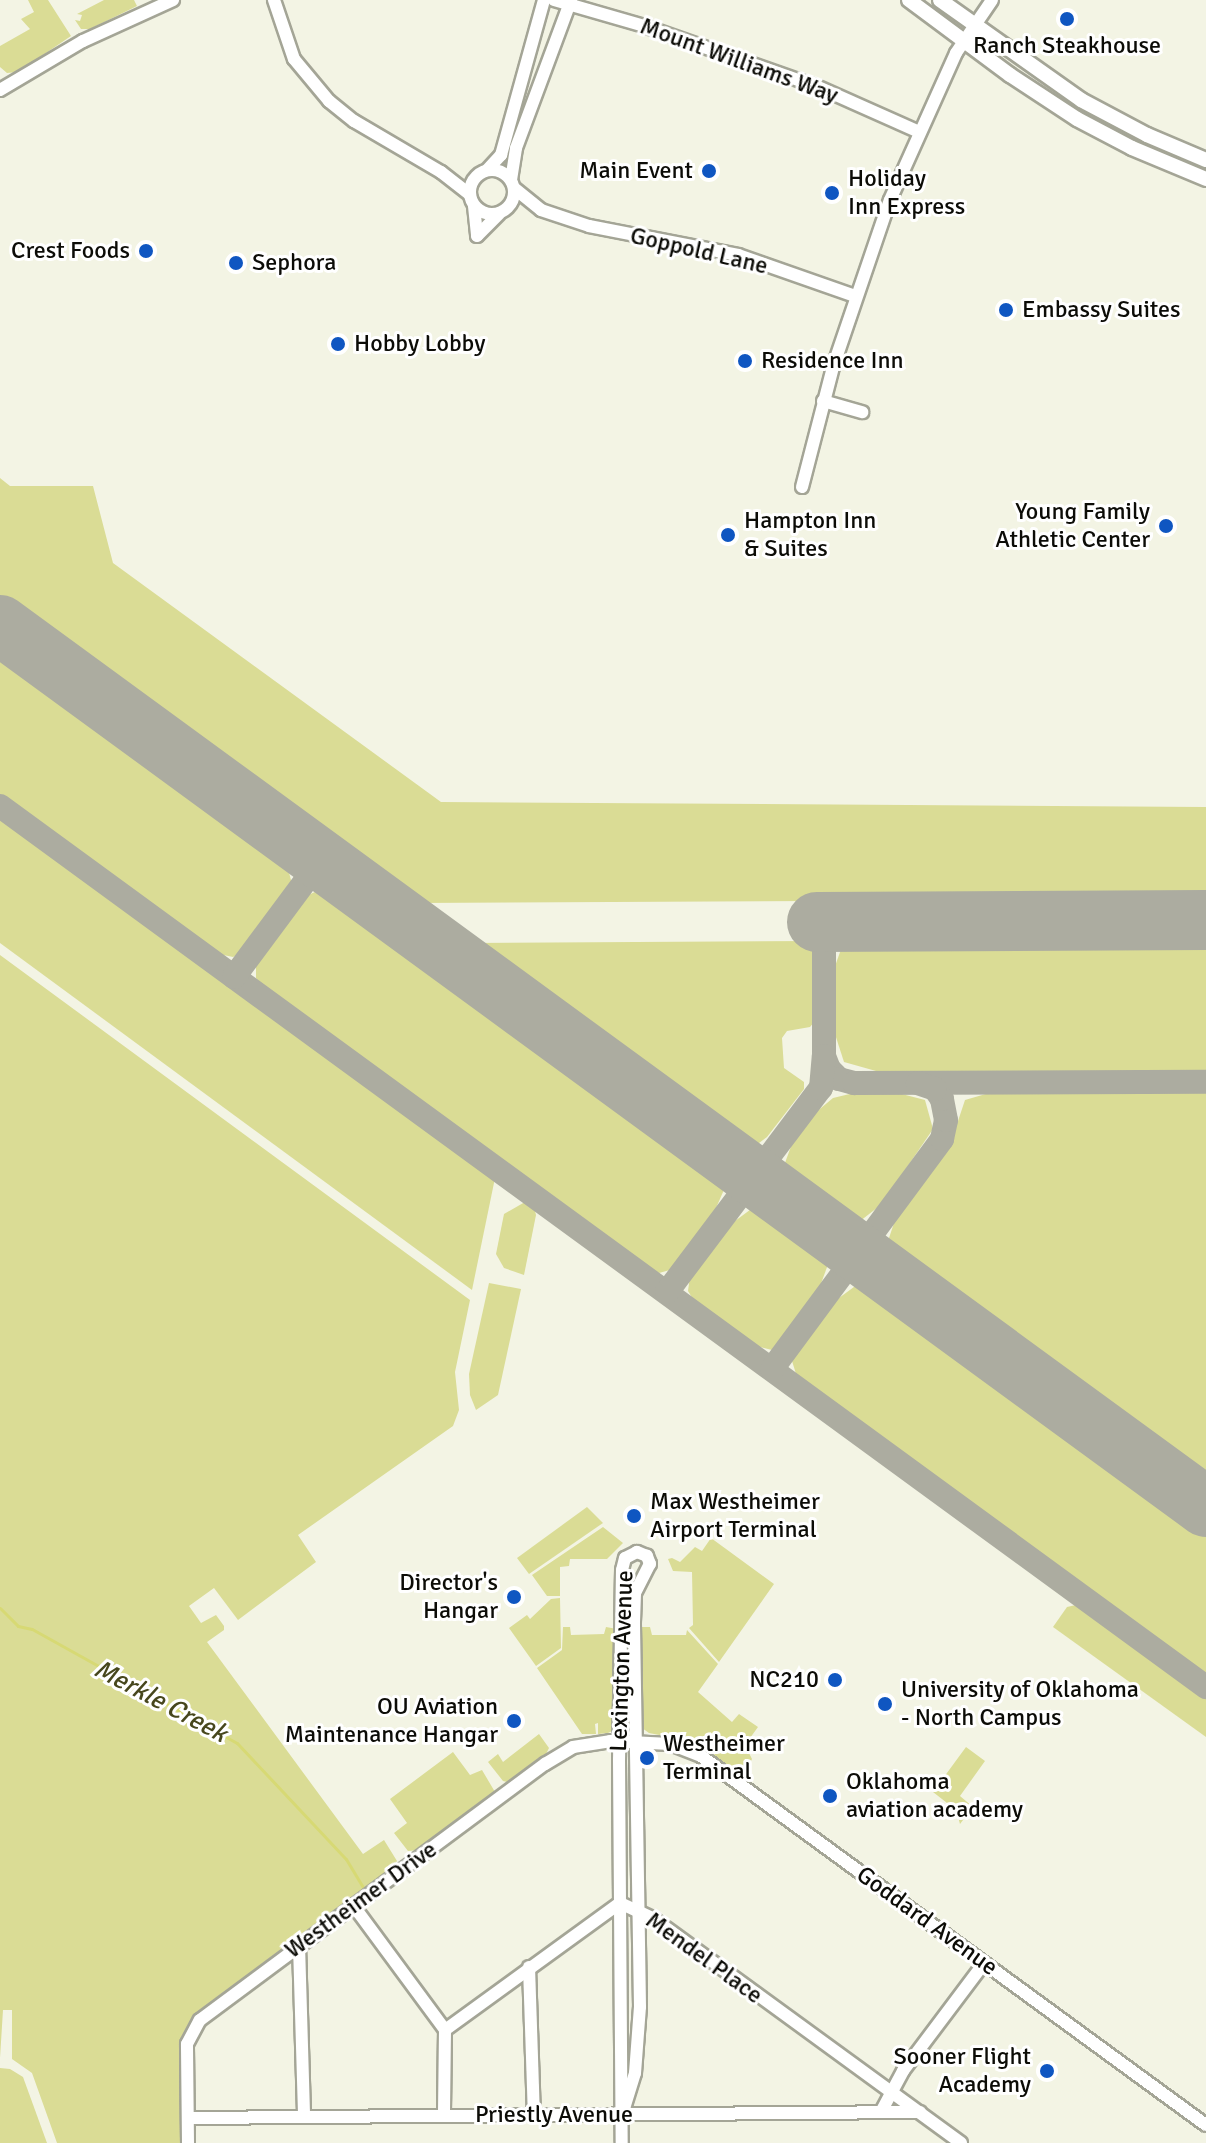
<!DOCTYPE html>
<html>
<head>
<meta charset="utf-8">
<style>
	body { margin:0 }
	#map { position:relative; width:1206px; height:2143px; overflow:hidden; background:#f3f4e4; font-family:Signika,sans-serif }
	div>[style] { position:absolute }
	.green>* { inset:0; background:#dadc95 }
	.stream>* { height:3px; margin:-1.5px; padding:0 1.5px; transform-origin:1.5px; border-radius:1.5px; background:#d7d974 }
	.taxiway>* { height:24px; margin:-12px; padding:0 12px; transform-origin:12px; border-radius:12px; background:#acaca0 }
	.runway>* { height:60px; margin:-30px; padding:0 30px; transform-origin:30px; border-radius:30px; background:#acaca0 }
	.roads { filter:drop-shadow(2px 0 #a4a596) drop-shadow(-2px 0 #a4a596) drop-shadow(0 2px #a4a596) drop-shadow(0 -2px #a4a596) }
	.minor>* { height:12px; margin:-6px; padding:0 6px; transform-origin:6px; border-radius:6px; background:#fff }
	.minor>.ring { margin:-6px; padding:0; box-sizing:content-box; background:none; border:12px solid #fff; border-radius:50% }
	.major>* { height:14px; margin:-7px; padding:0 7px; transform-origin:7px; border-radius:7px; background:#fff }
	.dots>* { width:22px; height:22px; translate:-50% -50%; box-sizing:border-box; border:4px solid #fff; border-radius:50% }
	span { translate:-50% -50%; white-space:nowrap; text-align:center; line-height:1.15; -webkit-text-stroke:6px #fff; paint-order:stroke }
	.poi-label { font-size:24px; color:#0c0c07 }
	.right { translate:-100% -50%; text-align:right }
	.left { translate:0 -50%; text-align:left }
	.street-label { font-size:24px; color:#0c0c07 }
	.water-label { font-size:26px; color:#47471d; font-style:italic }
</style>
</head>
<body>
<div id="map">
	<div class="green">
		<i style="clip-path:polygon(28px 0,48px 0,71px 36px,18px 72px,7px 73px,0 67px,0 46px,30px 29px,21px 19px,34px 12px)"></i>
		<i style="clip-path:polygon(104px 0,134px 0,137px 6px,90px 29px,81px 29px,75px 20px,80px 21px,82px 15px,77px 14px)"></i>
		<i style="clip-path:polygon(0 478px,10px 486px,93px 486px,113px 563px,441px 802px,1206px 807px,1206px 899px,415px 903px,0 601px)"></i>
		<i style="clip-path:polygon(0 650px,286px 861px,292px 884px,243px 952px,233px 957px,214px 953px,0 796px)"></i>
		<i style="clip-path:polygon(0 817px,495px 1178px,472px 1290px,0 943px)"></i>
		<i style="clip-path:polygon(317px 891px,332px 892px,727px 1183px,712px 1217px,677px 1268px,659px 1273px,639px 1263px,264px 989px,256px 978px,256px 960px,300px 899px)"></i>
		<i style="clip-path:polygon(1206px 939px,1206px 1071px,876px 1071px,844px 1062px,834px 1031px,834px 969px,844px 941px)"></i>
		<i style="clip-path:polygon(815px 941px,815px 1021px,810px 1027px,787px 1031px,782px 1038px,784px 1068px,804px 1082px,804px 1089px,767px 1137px,751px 1149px,469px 943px)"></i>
		<i style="clip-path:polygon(0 955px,470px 1300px,455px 1372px,459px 1410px,453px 1426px,298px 1535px,316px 1562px,238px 1620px,214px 1588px,189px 1606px,201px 1623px,216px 1615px,224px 1626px,224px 1630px,207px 1642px,363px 1854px,384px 1840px,397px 1861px,390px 1871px,189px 2023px,182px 2043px,183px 2143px,57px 2143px,32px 2073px,12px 2059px,12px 2010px,3px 2010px,0 2058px)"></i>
		<i style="clip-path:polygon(1206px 1087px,1206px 1482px,886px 1247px,895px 1220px,953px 1136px,965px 1100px,996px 1091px)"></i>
		<i style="clip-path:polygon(858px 1092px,894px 1092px,925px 1100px,933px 1129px,882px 1204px,855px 1225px,782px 1171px,793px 1141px,815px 1113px,833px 1098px)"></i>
		<i style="clip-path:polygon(525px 1202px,534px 1207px,536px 1215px,524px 1275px,504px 1268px,496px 1254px,504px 1214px)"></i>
		<i style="clip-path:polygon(758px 1204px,830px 1259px,819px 1289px,782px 1345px,772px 1350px,752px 1345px,696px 1304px,688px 1291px,690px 1276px,735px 1221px)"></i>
		<i style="clip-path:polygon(862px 1281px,1206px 1533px,1206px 1677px,797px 1377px,792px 1361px,797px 1348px,839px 1298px)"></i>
		<i style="clip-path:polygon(489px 1283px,521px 1289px,498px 1395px,476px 1410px,470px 1395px,469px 1374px)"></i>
		<i style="clip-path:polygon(587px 1507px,603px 1523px,529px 1574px,517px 1558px)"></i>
		<i style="clip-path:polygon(603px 1527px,623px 1543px,607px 1559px,570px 1559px,569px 1566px,560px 1567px,560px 1596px,547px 1596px,532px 1575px)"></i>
		<i style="clip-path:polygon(711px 1538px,774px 1584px,719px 1662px,689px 1628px,693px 1625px,692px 1572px,673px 1571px,668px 1559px,672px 1558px,680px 1562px,695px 1547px,702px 1551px)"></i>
		<i style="clip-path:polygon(560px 1598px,561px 1648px,536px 1666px,509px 1628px,527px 1615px,530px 1619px,551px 1599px)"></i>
		<i style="clip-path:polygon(1076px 1605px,1206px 1698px,1206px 1737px,1053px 1627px,1067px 1607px)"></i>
		<i style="clip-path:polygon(563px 1627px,570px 1627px,571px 1635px,604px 1634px,606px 1627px,617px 1629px,614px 1730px,608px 1733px,598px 1734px,598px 1723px,595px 1724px,596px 1734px,582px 1734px,537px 1668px,562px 1650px)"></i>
		<i style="clip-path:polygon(640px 1627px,650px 1627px,652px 1635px,686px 1635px,687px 1630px,718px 1664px,698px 1692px,732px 1722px,739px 1714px,758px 1727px,745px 1745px,752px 1759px,743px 1776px,690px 1741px,649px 1733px,642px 1728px)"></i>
		<i style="clip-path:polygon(539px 1734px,549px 1748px,544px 1758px,511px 1783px,503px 1781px,488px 1762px,498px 1754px,503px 1762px)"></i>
		<i style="clip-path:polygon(966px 1747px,985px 1761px,960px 1796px,973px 1807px,960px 1824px,956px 1810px,933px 1792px)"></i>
		<i style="clip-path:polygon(453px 1752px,470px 1775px,482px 1770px,495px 1792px,419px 1850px,408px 1851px,394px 1833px,407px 1823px,390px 1799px)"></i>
		<i style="clip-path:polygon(0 2068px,10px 2069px,23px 2077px,47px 2143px,0 2143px)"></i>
	</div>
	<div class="stream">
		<i style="left:0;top:1608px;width:25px;rotate:45deg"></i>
		<i style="left:18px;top:1626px;width:14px;rotate:12deg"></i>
		<i style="left:32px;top:1629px;width:235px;rotate:29.1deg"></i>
		<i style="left:237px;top:1743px;width:159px;rotate:46.8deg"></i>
		<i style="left:346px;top:1859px;width:35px;rotate:59deg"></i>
	</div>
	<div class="taxiway">
		<i style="left:0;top:806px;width:1494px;rotate:36.15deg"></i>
		<i style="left:830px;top:922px;width:8px;rotate:140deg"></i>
		<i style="left:824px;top:927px;width:129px;rotate:90deg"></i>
		<i style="left:824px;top:1056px;width:14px;rotate:69deg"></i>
		<i style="left:829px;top:1069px;width:14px;rotate:45deg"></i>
		<i style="left:839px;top:1079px;width:16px;rotate:15deg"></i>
		<i style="left:854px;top:1083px;width:352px;rotate:-0.2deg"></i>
		<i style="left:234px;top:977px;width:146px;rotate:-53.4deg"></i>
		<i style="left:667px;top:1292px;width:256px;rotate:-53deg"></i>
		<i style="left:821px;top:1088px;width:32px;rotate:-85deg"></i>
		<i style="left:772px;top:1369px;width:286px;rotate:-53.5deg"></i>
		<i style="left:942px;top:1139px;width:19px;rotate:-78deg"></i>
		<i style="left:946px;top:1120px;width:21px;rotate:-101deg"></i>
		<i style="left:942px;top:1099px;width:12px;rotate:-125deg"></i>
		<i style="left:935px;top:1089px;width:18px;rotate:-161deg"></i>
	</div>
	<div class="runway">
		<i style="left:0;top:625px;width:1494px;rotate:36.18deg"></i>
		<i style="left:817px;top:922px;width:389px;rotate:-0.3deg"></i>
	</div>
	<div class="roads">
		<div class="minor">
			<i style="left:274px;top:0;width:62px;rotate:71.3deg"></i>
			<i style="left:294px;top:59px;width:55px;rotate:50.2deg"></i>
			<i style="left:329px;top:101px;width:32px;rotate:39deg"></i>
			<i style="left:354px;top:121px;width:101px;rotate:30.4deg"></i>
			<i style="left:441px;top:172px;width:37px;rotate:38deg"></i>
			<i style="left:554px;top:0;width:94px;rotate:16.1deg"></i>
			<i style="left:644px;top:26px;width:184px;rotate:19.3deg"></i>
			<i style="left:818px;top:87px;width:111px;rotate:24deg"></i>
			<i style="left:0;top:90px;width:96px;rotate:-30.6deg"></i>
			<i style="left:83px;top:41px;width:99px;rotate:-24.5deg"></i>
			<i class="ring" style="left:470px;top:170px;width:32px;height:32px"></i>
			<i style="left:487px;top:170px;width:21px;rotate:-47deg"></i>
			<i style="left:501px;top:155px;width:161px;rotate:-74.5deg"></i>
			<i style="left:511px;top:180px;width:32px;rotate:-81deg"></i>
			<i style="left:516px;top:148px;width:158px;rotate:-69.6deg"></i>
			<i style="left:514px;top:188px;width:35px;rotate:39deg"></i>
			<i style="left:541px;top:210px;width:51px;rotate:18.4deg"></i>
			<i style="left:589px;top:226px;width:152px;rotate:11deg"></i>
			<i style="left:738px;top:255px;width:124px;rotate:19.3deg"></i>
			<i style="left:474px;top:206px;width:30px;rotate:84deg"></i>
			<i style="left:477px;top:236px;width:31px;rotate:-45deg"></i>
			<i style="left:823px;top:401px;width:41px;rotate:15.8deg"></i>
			<i style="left:802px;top:487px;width:124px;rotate:-75.5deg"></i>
			<i style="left:833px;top:367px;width:176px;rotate:-71.2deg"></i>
			<i style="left:890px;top:200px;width:161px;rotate:-65.8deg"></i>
			<i style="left:956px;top:53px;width:64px;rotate:-55.8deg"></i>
			<i style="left:353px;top:1905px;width:155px;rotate:53.6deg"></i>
			<i style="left:445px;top:2030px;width:85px;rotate:90.7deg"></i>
			<i style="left:299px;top:1945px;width:171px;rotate:88.3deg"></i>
			<i style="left:529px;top:1967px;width:148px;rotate:88.1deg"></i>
			<i style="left:445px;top:2030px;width:216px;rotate:-36deg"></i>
			<i style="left:620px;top:1903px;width:38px;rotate:25deg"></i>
			<i style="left:654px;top:1919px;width:380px;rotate:36.1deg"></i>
			<i style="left:881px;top:2112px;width:47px;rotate:-61.8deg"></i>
			<i style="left:903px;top:2071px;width:135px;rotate:-53.1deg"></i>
			<i style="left:622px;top:2115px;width:44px;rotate:-72.8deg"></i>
			<i style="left:635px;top:2073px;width:66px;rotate:-85.7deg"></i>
			<i style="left:640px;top:2007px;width:385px;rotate:-90.9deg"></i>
			<i style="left:634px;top:1622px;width:29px;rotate:-88deg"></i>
			<i style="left:635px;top:1593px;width:33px;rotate:-63deg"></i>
			<i style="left:650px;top:1564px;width:9px;rotate:-111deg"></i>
			<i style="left:647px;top:1556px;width:11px;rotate:-158deg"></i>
			<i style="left:637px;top:1552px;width:13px;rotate:153deg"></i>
			<i style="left:625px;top:1558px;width:12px;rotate:104deg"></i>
			<i style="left:622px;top:1570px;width:190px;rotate:90.9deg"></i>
			<i style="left:619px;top:1760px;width:383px;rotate:89.6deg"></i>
			<i style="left:188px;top:2118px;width:732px;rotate:-0.47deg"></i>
			<i style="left:188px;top:2143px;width:99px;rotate:-90.6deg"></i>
			<i style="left:187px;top:2044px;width:27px;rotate:-62deg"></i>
			<i style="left:200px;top:2020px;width:430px;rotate:-36.6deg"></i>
			<i style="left:545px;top:1764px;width:33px;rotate:-31deg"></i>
			<i style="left:573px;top:1747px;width:37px;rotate:-9deg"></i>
			<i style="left:610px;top:1741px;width:60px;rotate:2.9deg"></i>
			<i style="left:670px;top:1744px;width:33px;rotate:21deg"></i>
			<i style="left:701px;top:1756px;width:625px;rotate:36.16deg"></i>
		</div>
		<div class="major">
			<i style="left:909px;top:0;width:126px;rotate:36.6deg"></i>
			<i style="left:1010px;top:75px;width:80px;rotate:33.3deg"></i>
			<i style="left:1077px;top:119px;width:62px;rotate:27.8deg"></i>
			<i style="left:1132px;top:148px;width:80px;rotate:22.7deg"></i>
			<i style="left:940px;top:0;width:173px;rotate:35.3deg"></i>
			<i style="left:1081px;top:100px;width:75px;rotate:27.9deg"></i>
			<i style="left:1147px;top:135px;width:64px;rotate:23deg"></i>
		</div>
	</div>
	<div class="dots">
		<i style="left:1067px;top:19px;background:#0f56c1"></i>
		<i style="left:709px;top:171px;background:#0f56c1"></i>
		<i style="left:832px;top:193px;background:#0f56c1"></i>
		<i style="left:146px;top:251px;background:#0f56c1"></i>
		<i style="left:236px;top:263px;background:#0f56c1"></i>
		<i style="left:1006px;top:310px;background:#0f56c1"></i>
		<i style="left:338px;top:344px;background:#0f56c1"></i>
		<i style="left:745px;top:361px;background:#0f56c1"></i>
		<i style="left:1166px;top:526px;background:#0f56c1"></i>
		<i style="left:728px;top:535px;background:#0f56c1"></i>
		<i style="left:634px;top:1516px;background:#0f56c1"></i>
		<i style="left:514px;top:1597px;background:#0f56c1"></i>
		<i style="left:835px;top:1680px;background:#0f56c1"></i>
		<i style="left:885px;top:1704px;background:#0f56c1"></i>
		<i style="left:514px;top:1721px;background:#0f56c1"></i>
		<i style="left:647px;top:1758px;background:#0f56c1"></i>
		<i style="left:830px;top:1796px;background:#0f56c1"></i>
		<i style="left:1047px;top:2071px;background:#0f56c1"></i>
	</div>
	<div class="poi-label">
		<span style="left:1067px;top:46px">Ranch Steakhouse</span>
		<span class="right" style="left:693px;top:171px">Main Event</span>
		<span class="left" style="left:848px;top:193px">Holiday<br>Inn Express</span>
		<span class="right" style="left:130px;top:251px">Crest Foods</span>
		<span class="left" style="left:252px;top:263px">Sephora</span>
		<span class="left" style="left:1022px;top:310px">Embassy Suites</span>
		<span class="left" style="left:354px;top:344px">Hobby Lobby</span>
		<span class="left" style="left:761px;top:361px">Residence Inn</span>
		<span class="right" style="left:1150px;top:526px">Young Family<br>Athletic Center</span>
		<span class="left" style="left:744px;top:535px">Hampton Inn<br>&amp; Suites</span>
		<span class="left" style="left:650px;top:1516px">Max Westheimer<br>Airport Terminal</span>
		<span class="right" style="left:498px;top:1597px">Director's<br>Hangar</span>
		<span class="right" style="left:819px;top:1680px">NC210</span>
		<span class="left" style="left:901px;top:1704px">University of Oklahoma<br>- North Campus</span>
		<span class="right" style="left:498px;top:1721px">OU Aviation<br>Maintenance Hangar</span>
		<span class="left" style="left:663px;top:1758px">Westheimer<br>Terminal</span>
		<span class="left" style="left:846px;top:1796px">Oklahoma<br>aviation academy</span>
		<span class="right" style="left:1031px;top:2071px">Sooner Flight<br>Academy</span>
	</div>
	<div class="street-label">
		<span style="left:739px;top:61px;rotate:20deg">Mount Williams Way</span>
		<span style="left:699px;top:251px;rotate:13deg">Goppold Lane</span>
		<span style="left:622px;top:1661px;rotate:-88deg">Lexington Avenue</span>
		<span style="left:361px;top:1900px;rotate:-36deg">Westheimer Drive</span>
		<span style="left:927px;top:1921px;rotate:36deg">Goddard Avenue</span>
		<span style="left:704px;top:1958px;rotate:36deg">Mendel Place</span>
		<span style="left:554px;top:2115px">Priestly Avenue</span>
	</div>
	<div class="water-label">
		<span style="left:160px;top:1702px;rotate:28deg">Merkle Creek</span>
	</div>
</div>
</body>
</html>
